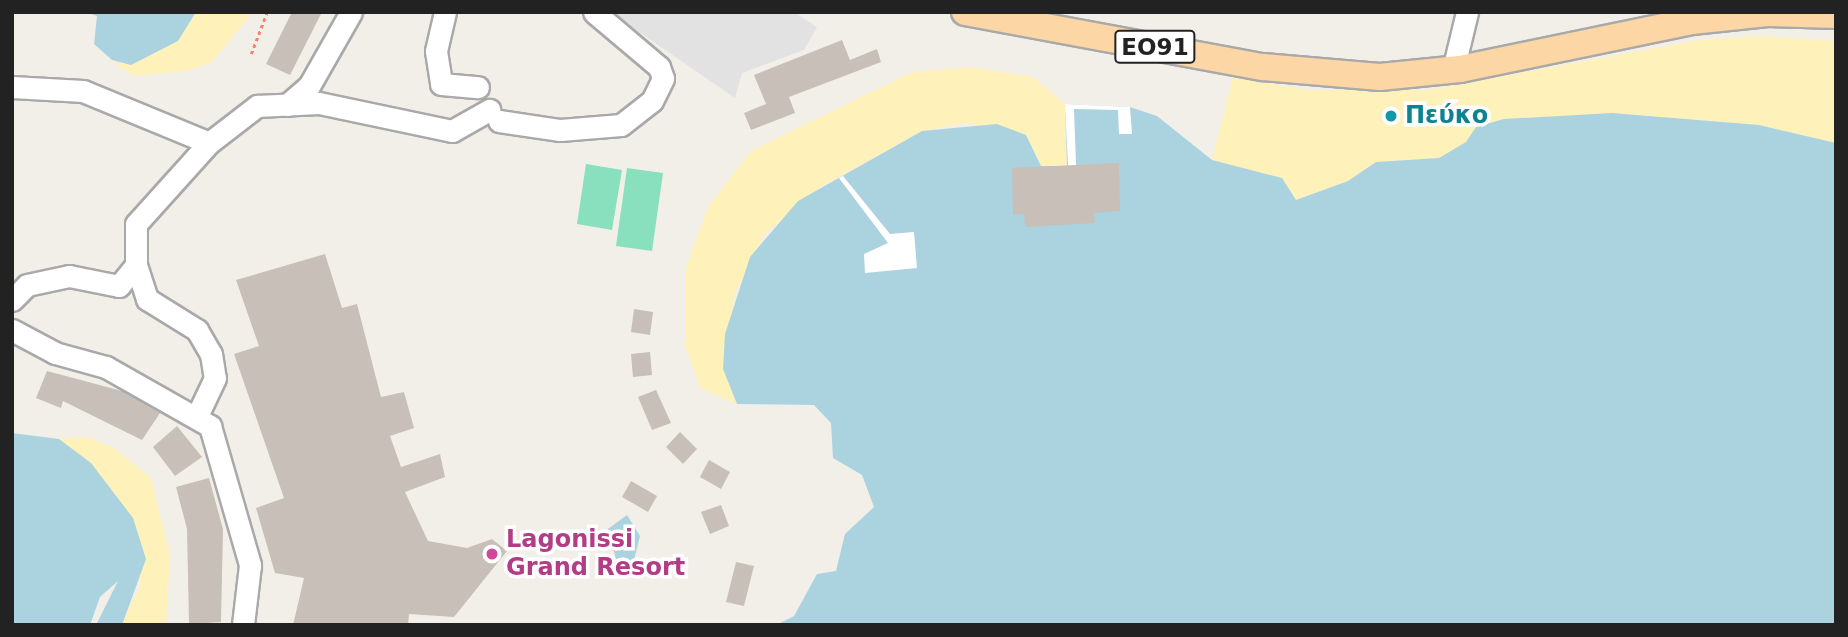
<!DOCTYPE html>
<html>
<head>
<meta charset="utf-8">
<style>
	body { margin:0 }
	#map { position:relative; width:1848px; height:637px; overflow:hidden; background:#f2efe9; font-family:"DejaVu Sans",sans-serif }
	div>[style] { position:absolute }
	.sand>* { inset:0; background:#fff1ba }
	.pitch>* { inset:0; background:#88e0be }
	.parking>* { inset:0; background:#e2e2e2 }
	.water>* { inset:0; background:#aad3df }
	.pier>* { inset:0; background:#fff }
	.building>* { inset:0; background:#c7bfb8 }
	.path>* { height:2.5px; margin-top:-1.25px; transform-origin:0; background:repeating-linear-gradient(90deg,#fa8072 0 3.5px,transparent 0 7px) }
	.roads { filter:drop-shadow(2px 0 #a9a9a9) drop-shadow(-2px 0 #a9a9a9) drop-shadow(0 2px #a9a9a9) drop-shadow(0 -2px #a9a9a9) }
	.minor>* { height:21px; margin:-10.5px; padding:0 10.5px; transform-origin:10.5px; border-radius:10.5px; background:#fff }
	.major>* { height:26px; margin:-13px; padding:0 13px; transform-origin:13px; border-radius:13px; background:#fcd6a4 }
	.dots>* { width:19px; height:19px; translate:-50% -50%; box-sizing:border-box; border:4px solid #fff; border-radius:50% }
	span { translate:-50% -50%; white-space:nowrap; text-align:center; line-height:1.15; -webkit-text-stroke:7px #fff; paint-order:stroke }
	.shield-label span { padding:2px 5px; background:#fff; border:2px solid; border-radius:5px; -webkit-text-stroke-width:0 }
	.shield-label { font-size:23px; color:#222; font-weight:700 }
	.culture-label { font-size:24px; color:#0d838f; font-weight:700 }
	.left { translate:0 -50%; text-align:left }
	.hotel-label { font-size:24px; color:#b23c85; font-weight:700 }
	.frame { position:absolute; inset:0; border:14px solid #222; pointer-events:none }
</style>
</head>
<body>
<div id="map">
	<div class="sand">
		<i style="clip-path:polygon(196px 12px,253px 12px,212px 62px,187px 71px,133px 76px,112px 61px,131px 65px,178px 41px)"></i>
		<i style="clip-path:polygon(1759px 36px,1836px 41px,1836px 143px,1759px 125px,1612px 113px,1476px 127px,1467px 142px,1439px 158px,1376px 162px,1348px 181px,1295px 200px,1212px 160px,1233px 77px,1307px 90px,1427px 90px,1699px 40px)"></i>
		<i style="clip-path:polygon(971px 67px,1033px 77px,1065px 104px,1068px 166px,1041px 166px,1026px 135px,965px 123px,922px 131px,817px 189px,764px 235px,735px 293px,723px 369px,737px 404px,700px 388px,686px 347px,686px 267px,708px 207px,751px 151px,912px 72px)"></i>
		<i style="clip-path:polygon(87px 437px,114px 448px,151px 478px,170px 555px,166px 625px,121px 624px,141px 585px,59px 439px)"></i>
	</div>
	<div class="pitch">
		<i style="clip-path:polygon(586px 164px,622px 170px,612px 230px,577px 224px)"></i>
		<i style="clip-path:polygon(627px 168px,663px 173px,652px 251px,616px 246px)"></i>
	</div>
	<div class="parking">
		<i style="clip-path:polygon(610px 12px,794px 12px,817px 27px,804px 50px,742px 73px,735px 98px)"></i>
	</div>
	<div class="water">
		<i style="clip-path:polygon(85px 12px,196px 12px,178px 41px,131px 65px,112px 60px,94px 44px,97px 16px)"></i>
		<i style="clip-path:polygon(1065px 104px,1130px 107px,1157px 116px,1212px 160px,1282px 178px,1296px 200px,1348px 181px,1376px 162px,1439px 158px,1466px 142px,1476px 127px,1504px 119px,1612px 113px,1759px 125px,1836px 143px,1836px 625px,776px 625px,794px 616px,817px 574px,836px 571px,845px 534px,874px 507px,862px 475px,833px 458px,831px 423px,814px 405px,737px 404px,723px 369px,725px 334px,750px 257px,798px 201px,922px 131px,997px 124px,1026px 135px,1041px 166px,1067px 166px)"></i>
		<i style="clip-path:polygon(12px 433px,59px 439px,91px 463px,133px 518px,146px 559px,122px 625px,96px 625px,118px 581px,100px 597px,90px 625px,12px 625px)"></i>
		<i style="clip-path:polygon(627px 515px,640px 536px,633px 564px,619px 570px,608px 529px)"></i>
	</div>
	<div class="pier">
		<i style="clip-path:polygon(1065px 104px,1130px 107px,1132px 134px,1119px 134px,1118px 110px,1074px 109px,1076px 165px,1068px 166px)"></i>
		<i style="clip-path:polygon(843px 176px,890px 234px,914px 232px,917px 268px,865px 273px,864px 254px,888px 243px,839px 178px)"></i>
	</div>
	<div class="building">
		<i style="clip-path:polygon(292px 12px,322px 12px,290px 75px,266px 64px)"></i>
		<i style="clip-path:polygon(842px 40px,850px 60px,877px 49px,881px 62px,789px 97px,795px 113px,751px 130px,744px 113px,766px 104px,754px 75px)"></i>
		<i style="clip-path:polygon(1119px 163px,1120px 211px,1094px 213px,1095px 223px,1025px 227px,1024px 214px,1013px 215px,1012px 168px)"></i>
		<i style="clip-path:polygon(325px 254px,342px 308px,357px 304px,381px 397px,404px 392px,414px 428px,390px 436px,401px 467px,440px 454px,445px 477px,405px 492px,428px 541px,467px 548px,492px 539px,507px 551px,454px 617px,409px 614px,408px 625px,293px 625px,304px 578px,275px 573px,256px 508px,284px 498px,234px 354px,259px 346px,236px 280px)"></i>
		<i style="clip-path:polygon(634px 309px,653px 312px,650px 335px,631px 332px)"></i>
		<i style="clip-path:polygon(650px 352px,652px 375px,633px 377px,631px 354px)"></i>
		<i style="clip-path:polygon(47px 371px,122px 391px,160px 413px,142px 440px,63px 401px,61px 408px,36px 398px)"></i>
		<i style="clip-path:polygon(656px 390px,671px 423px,652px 430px,638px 397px)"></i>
		<i style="clip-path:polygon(177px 426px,202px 457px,175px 476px,153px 447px)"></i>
		<i style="clip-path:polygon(680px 432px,697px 449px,683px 464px,666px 447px)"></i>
		<i style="clip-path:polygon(709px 460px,730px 472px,721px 489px,700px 477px)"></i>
		<i style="clip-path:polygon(209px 478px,223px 529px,221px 622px,189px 624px,187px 529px,176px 487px)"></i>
		<i style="clip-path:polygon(631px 481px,657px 496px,648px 512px,622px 497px)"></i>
		<i style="clip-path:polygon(721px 505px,729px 526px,710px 534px,701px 512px)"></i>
		<i style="clip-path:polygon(736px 562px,754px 566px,744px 606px,726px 602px)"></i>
	</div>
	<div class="path">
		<i style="left:251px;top:54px;width:45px;rotate:-69.1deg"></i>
	</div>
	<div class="roads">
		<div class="minor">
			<i style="left:445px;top:12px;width:40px;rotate:103deg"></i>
			<i style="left:436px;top:51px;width:33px;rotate:81deg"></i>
			<i style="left:441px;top:84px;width:37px;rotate:5deg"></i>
			<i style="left:1453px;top:70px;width:60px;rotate:-76.4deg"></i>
			<i style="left:12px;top:87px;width:71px;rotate:3.2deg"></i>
			<i style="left:83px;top:91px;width:136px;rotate:22.4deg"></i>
			<i style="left:287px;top:105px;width:29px;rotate:-41deg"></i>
			<i style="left:309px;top:86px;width:85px;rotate:-60.4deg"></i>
			<i style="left:499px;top:121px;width:62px;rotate:8.4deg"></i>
			<i style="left:560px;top:130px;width:61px;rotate:-4.7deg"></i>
			<i style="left:621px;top:125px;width:39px;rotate:-38deg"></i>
			<i style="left:652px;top:101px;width:25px;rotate:-64deg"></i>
			<i style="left:663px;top:78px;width:12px;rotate:-110deg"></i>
			<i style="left:659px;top:67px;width:85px;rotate:-139.8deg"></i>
			<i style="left:136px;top:265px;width:36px;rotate:72deg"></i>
			<i style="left:147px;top:299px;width:59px;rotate:31.8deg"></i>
			<i style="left:197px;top:330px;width:28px;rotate:60deg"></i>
			<i style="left:211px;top:354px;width:24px;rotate:81deg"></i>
			<i style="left:215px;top:378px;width:44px;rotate:115.4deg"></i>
			<i style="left:12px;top:300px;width:21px;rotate:-45deg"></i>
			<i style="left:27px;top:285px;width:43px;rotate:-12.1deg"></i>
			<i style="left:69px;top:276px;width:51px;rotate:11.3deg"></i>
			<i style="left:119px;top:286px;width:27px;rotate:-51deg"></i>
			<i style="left:136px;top:265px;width:41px;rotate:-90deg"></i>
			<i style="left:136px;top:224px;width:109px;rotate:-48deg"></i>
			<i style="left:209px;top:143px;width:61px;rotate:-37.6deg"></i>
			<i style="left:257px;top:106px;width:62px;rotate:-2.8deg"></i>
			<i style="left:319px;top:103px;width:136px;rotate:11.9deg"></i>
			<i style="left:452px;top:131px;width:43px;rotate:-29.6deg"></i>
			<i style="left:12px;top:330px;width:49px;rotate:28.1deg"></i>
			<i style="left:55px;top:353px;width:53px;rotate:15.4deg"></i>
			<i style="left:106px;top:367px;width:120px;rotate:29.6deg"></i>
			<i style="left:210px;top:426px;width:145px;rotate:73.9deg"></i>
			<i style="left:250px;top:565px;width:60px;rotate:96.7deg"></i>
		</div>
		<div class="major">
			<i style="left:965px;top:12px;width:303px;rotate:10.5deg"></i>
			<i style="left:1263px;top:67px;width:117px;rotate:4.9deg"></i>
			<i style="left:1380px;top:77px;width:80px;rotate:-5.7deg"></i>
			<i style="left:1460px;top:69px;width:237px;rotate:-11.7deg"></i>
			<i style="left:1692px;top:21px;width:76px;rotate:-6deg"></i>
			<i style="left:1768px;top:13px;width:68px;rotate:1.7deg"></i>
		</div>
	</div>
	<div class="dots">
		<i style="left:1391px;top:116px;background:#0f9aa8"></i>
		<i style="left:492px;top:554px;background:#d1479c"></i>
	</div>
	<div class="shield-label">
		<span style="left:1155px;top:47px">ΕΟ91</span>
	</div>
	<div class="culture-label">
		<span class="left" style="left:1405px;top:116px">Πεύκο</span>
	</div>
	<div class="hotel-label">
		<span class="left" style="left:506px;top:554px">Lagonissi<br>Grand Resort</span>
	</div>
	<div class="frame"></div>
</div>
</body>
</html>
